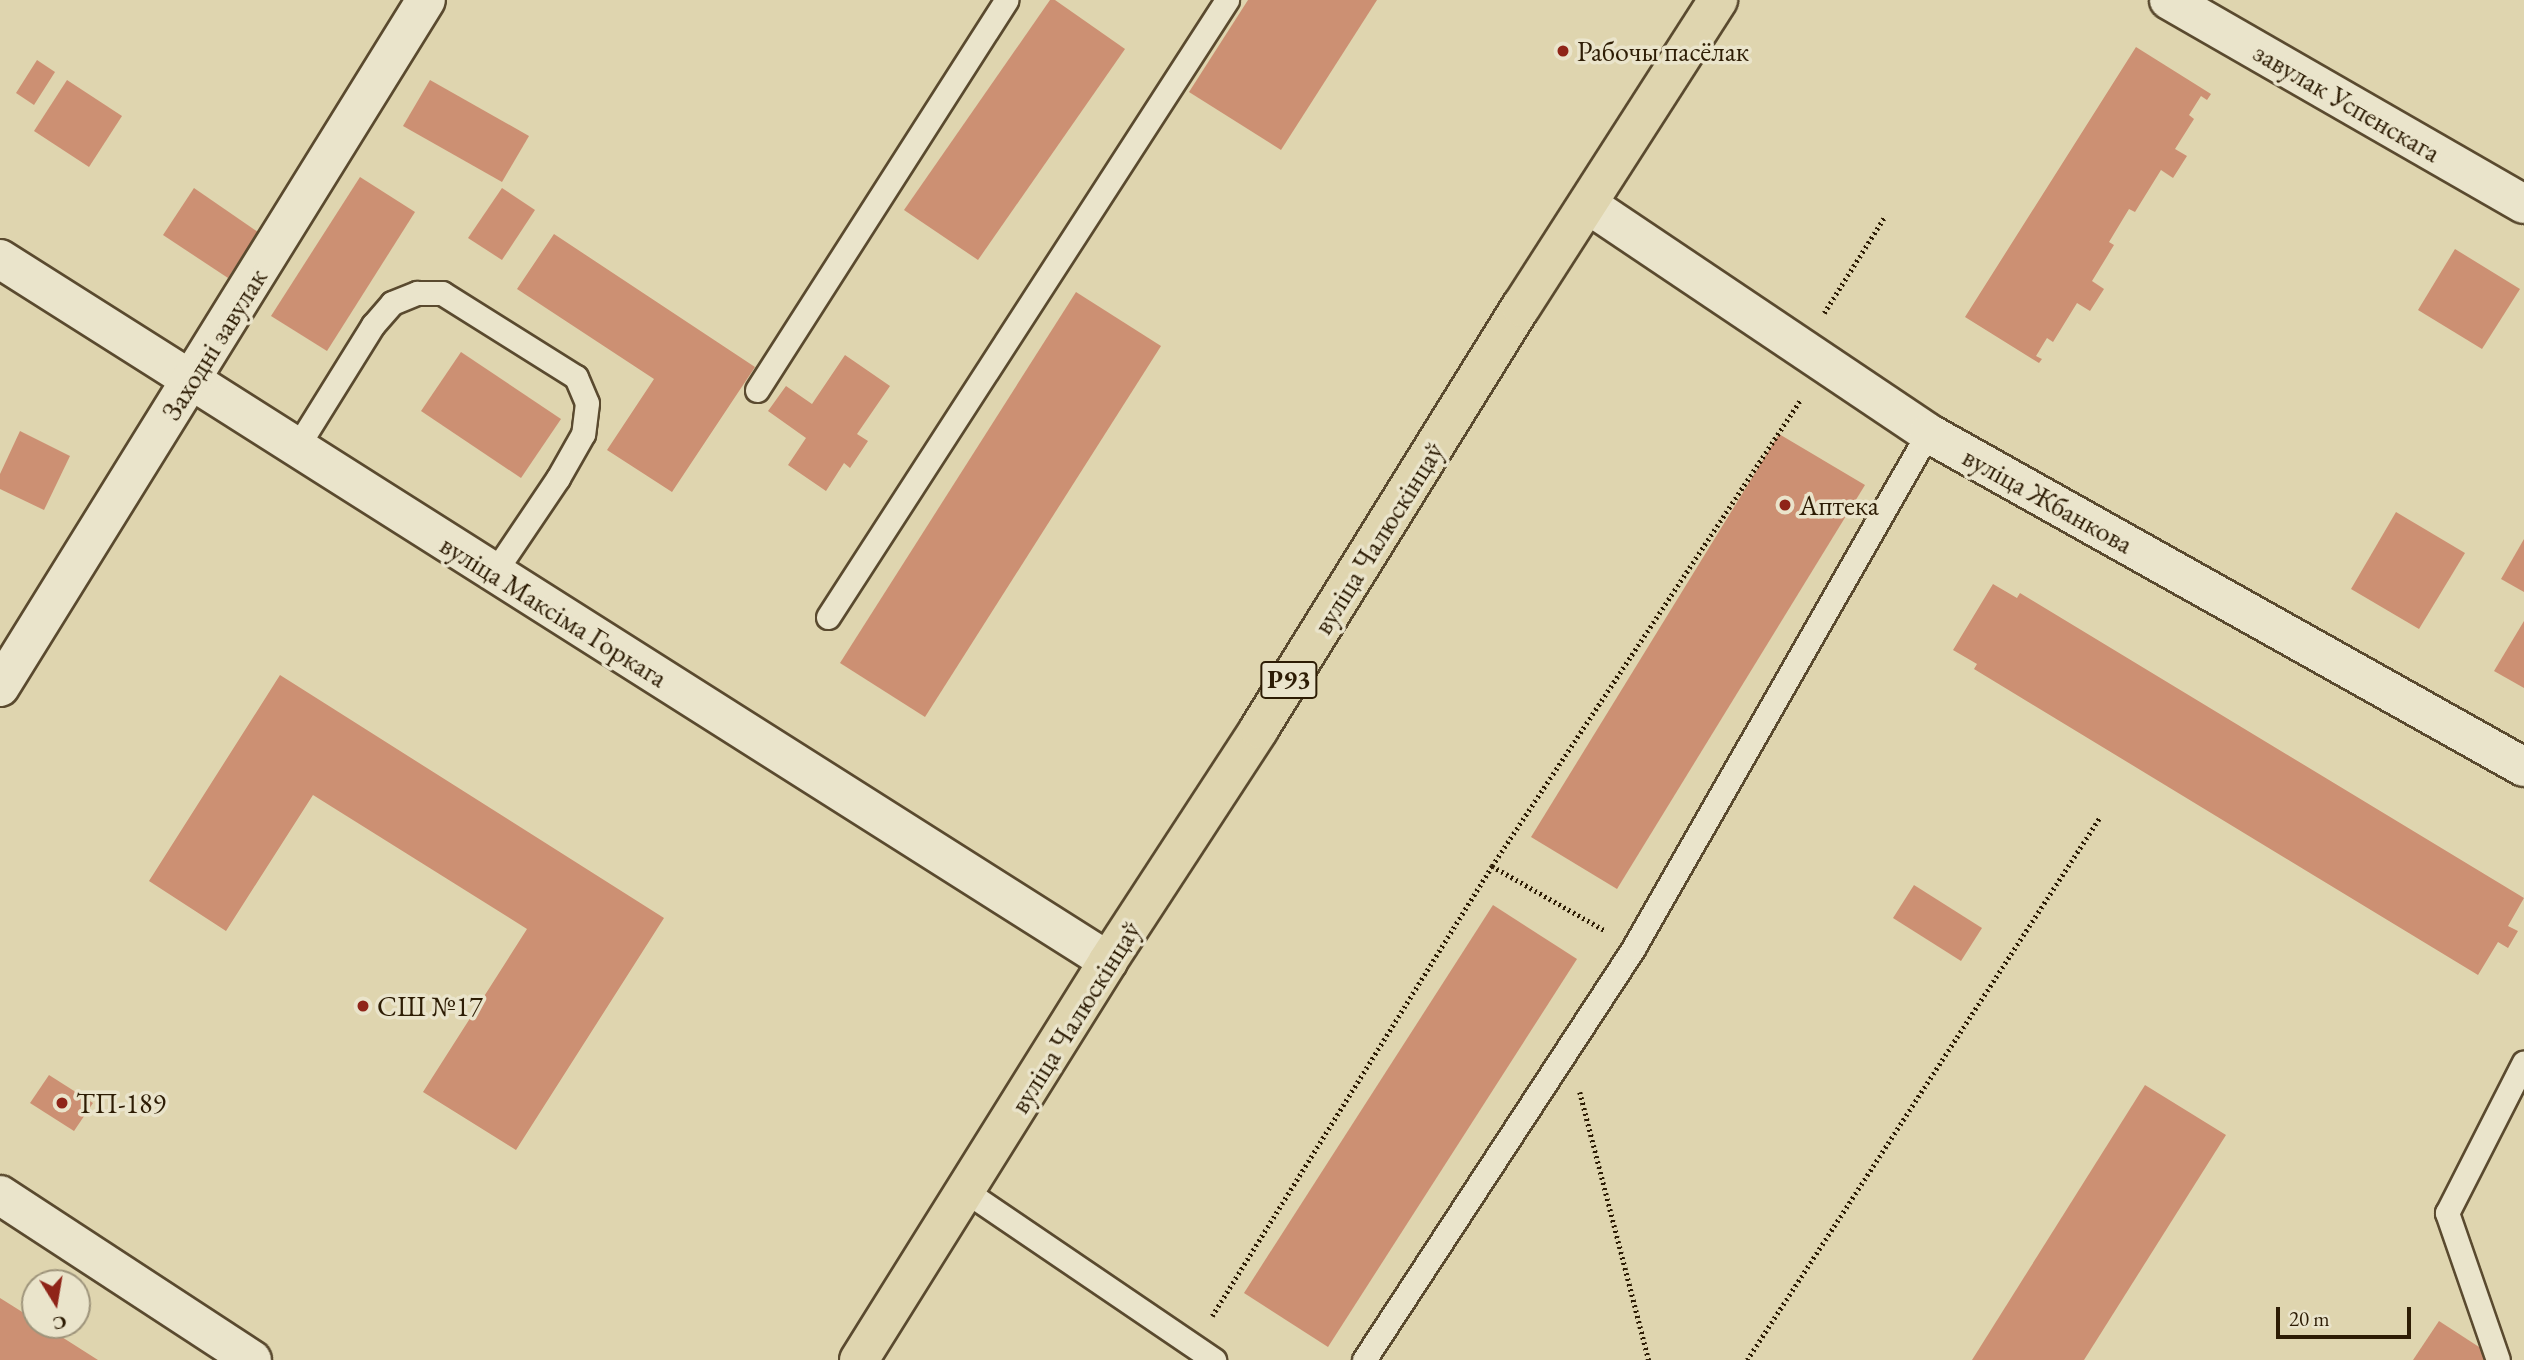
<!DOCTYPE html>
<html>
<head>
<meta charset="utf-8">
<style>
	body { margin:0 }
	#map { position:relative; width:2524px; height:1360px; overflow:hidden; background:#dfd5af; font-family:"EB Garamond",serif }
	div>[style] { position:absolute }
	.building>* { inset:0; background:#cc9073 }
	.path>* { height:4.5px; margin-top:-2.25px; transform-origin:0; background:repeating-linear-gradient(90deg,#2d1c04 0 2px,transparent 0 5.5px) }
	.roads { filter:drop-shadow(2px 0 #5a4a2f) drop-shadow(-2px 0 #5a4a2f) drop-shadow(0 2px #5a4a2f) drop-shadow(0 -2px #5a4a2f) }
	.service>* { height:23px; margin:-11.5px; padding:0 11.5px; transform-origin:11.5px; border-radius:11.5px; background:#eae4cb }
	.minor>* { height:38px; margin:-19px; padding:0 19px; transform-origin:19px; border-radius:19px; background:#eae4cb }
	.primary>* { height:38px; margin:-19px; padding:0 19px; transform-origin:19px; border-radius:19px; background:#dfd5af }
	.dots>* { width:19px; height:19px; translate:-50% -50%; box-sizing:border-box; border:4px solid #eae4cb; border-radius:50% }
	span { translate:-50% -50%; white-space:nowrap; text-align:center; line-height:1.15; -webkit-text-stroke:7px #eae4cb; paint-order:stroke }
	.shield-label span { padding:2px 5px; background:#eae4cb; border:2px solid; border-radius:5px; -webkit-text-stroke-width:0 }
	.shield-label { font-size:26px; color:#2d1c04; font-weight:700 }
	.poi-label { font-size:28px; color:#2d1c04 }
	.left { translate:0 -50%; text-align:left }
	.street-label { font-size:28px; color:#2d1c04 }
	.north { position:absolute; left:21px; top:1269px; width:70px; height:70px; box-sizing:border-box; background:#eae4cb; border:2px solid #9e947b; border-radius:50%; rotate:169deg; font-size:19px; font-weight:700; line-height:28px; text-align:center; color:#2d1c04 }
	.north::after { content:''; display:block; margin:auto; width:24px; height:32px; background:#8f2418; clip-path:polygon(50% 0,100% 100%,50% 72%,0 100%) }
	.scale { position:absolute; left:2276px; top:1307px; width:135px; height:32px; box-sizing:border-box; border:4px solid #2d1c04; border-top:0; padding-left:9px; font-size:21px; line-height:24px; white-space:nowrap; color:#2d1c04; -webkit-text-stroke:5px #eae4cb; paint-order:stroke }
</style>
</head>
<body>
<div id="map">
	<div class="building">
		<i style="clip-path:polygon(1050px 0,1055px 0,1125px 49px,978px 260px,904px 210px)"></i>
		<i style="clip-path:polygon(1248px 0,1377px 0,1281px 150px,1189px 92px)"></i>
		<i style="clip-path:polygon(2136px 47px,2211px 94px,2207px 100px,2201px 96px,2189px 115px,2194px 119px,2175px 149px,2187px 156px,2173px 178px,2161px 170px,2135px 212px,2129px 209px,2109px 242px,2114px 245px,2092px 281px,2104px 289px,2090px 311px,2077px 303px,2053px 342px,2047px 338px,2036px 356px,2042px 359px,2039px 363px,1965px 317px)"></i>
		<i style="clip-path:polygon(37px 60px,55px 72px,34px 105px,16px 93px)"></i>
		<i style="clip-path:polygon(67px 80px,122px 116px,89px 167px,34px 131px)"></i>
		<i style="clip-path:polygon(430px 80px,529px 136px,502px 182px,403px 126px)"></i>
		<i style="clip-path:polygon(360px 177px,415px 212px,327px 351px,271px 316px)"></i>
		<i style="clip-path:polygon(194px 188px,258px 232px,228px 278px,163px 235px)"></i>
		<i style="clip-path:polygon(502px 188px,535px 210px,502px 260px,468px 238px)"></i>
		<i style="clip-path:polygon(554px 234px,755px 367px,672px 492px,607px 450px,654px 379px,517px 289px)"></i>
		<i style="clip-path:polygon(2455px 249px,2520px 289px,2482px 349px,2418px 310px)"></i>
		<i style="clip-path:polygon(1076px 292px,1161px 346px,925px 717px,840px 663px)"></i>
		<i style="clip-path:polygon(461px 352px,561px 419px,521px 478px,421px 411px)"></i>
		<i style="clip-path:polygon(845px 355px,890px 386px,857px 434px,868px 441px,850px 468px,844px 463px,826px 491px,788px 465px,806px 438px,768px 411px,786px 386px,812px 404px)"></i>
		<i style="clip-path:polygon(20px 431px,70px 456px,44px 510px,0 489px,0 474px)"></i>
		<i style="clip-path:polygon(1779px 434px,1865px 485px,1617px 889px,1531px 837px)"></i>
		<i style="clip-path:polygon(2396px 512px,2465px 553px,2419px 629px,2351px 589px)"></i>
		<i style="clip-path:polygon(2524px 539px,2524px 592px,2501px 579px)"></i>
		<i style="clip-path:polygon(1993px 584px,2017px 598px,2020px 593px,2524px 898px,2508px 926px,2518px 931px,2508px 948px,2498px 942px,2478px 975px,1974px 669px,1977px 664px,1953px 650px)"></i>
		<i style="clip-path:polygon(2524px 621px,2524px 688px,2494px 671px)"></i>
		<i style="clip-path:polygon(280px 675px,664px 918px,516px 1150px,423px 1092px,527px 929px,313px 795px,226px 931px,149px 881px)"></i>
		<i style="clip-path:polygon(1914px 885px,1982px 928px,1961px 961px,1893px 918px)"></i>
		<i style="clip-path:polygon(1493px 905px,1577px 959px,1328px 1347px,1244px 1293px)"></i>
		<i style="clip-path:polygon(49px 1075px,93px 1103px,74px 1131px,30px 1103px)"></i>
		<i style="clip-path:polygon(2145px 1085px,2226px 1135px,2084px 1360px,1972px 1360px)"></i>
		<i style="clip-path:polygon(0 1298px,35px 1320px,35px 1325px,43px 1325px,98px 1360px,0 1360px)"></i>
		<i style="clip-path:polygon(2439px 1321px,2493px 1356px,2490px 1360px,2413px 1360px)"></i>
	</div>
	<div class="path">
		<i style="left:1824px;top:313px;width:115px;rotate:-57.8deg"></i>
		<i style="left:1492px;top:866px;width:131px;rotate:29.7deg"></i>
		<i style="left:1580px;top:1092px;width:277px;rotate:75.6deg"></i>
		<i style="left:1212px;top:1316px;width:530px;rotate:-58.11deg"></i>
		<i style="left:1492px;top:866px;width:560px;rotate:-56.51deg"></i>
		<i style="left:1747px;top:1360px;width:648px;rotate:-56.97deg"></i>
	</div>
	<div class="roads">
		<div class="service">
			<i style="left:757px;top:390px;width:463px;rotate:-57.4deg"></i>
			<i style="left:297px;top:447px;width:144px;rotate:-58.1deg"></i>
			<i style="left:373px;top:325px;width:29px;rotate:-49deg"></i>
			<i style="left:392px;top:303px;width:27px;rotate:-22deg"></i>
			<i style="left:417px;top:293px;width:25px"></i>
			<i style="left:442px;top:293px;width:158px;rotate:32.1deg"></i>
			<i style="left:576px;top:377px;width:28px;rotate:67deg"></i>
			<i style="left:587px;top:403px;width:31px;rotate:97deg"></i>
			<i style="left:583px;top:434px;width:51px;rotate:119.6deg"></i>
			<i style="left:558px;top:478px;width:115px;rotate:124deg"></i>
			<i style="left:828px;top:617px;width:735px;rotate:-57.11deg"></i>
			<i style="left:967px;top:1192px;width:299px;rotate:34.2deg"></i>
			<i style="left:1364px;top:1360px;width:493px;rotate:-56.8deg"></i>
			<i style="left:1634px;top:947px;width:592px;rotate:-60.23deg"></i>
			<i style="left:2498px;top:1360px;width:156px;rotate:-109.1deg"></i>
			<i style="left:2447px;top:1213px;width:169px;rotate:-63deg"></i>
		</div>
		<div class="minor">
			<i style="left:2169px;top:0;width:409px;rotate:29.9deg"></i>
			<i style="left:1589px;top:205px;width:409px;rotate:33.9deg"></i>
			<i style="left:1928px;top:433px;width:683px;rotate:29.27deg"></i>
			<i style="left:0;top:259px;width:1312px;rotate:32.36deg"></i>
			<i style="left:0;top:687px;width:808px;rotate:-58.2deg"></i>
			<i style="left:0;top:1195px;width:301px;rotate:33.2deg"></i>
		</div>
		<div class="primary">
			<i style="left:859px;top:1360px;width:470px;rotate:-58deg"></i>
			<i style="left:1108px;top:961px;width:277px;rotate:-56.9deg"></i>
			<i style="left:1259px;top:729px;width:497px;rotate:-58.2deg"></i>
			<i style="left:1521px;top:307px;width:365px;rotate:-57.3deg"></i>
		</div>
	</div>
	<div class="dots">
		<i style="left:1563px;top:51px;background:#8f2418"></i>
		<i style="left:1785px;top:505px;background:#8f2418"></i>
		<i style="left:363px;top:1006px;background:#8f2418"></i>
		<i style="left:62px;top:1103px;background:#8f2418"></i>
	</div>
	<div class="shield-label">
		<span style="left:1289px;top:680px">Р93</span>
	</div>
	<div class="poi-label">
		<span class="left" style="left:1577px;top:51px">Рабочы пасёлак</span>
		<span class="left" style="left:1799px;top:505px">Аптека</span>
		<span class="left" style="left:377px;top:1006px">СШ №17</span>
		<span class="left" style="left:76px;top:1103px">ТП-189</span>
	</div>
	<div class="street-label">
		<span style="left:2347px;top:102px;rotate:30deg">завулак Успенскага</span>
		<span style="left:214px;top:344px;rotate:-58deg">Заходні завулак</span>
		<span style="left:2048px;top:500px;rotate:29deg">вуліца Жбанкова</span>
		<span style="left:1378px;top:538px;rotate:-58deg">вуліца Чалюскінцаў</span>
		<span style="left:554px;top:611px;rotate:32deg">вуліца Максіма Горкага</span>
		<span style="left:1075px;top:1017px;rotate:-58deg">вуліца Чалюскінцаў</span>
	</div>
	<div class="north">С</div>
	<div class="scale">20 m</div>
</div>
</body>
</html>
